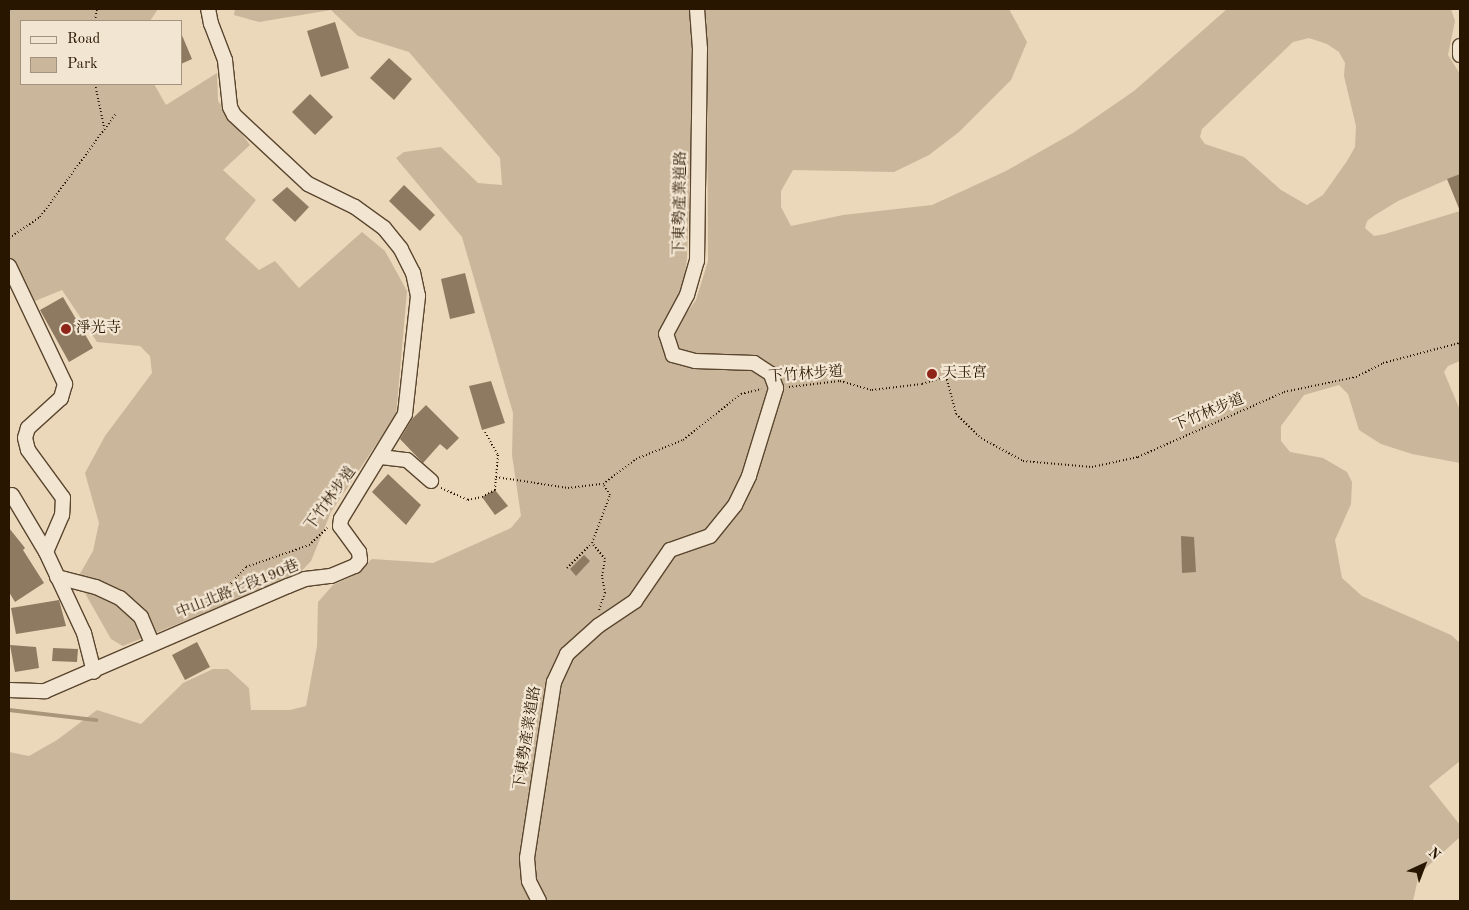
<!DOCTYPE html>
<html>
<head>
<meta charset="utf-8">
<style>
	body { margin:0 }
	#map { position:relative; width:1469px; height:910px; overflow:hidden; background:#ebd7b9; font-family:"Old Standard TT","Noto Serif TC",serif }
	div>[style] { position:absolute }
	.green>* { inset:0; background:#cab69a }
	.stream>* { height:4px; margin:-2px; padding:0 2px; transform-origin:2px; border-radius:2px; background:#a9957a }
	.building>* { inset:0; background:#8e7a61 }
	.path>* { height:2px; margin-top:-1px; transform-origin:0; background:repeating-linear-gradient(90deg,#291601 0 1px,transparent 0 3.5px) }
	.roads { filter:drop-shadow(1px 0 #5a462f) drop-shadow(-1px 0 #5a462f) drop-shadow(0 1px #5a462f) drop-shadow(0 -1px #5a462f) }
	.minor>* { height:14px; margin:-7px; padding:0 7px; transform-origin:7px; border-radius:7px; background:#f2e5d2 }
	.dots>* { width:14px; height:14px; translate:-50% -50%; box-sizing:border-box; border:2px solid #f2e5d2; border-radius:50% }
	span { translate:-50% -50%; white-space:nowrap; text-align:center; line-height:1.15; -webkit-text-stroke:4.5px #f2e5d2; paint-order:stroke }
	.street-label { font-size:15px; color:#291601 }
	.poi-label { font-size:15px; color:#291601 }
	.left { translate:0 -50%; text-align:left }
	.frame { position:absolute; inset:0; border:10px solid #291601; pointer-events:none }
	.legend { position:absolute; left:20px; top:20px; width:162px; height:65px; box-sizing:border-box; background:#f2e5d2; border:1px solid #a2927e; margin:0; padding:6px 9px; list-style:none; font-size:15px; color:#291601 }
	.legend li { display:flex; align-items:center; gap:10px; height:25px }
	.legend b { width:25px; border:1px solid #a2927e }
	.north { position:absolute; left:1399px; top:840px; width:50px; height:50px; -webkit-text-stroke:4px #f2e5d2; paint-order:stroke; rotate:43deg; font-size:14px; font-weight:700; line-height:20px; text-align:center; color:#291601 }
	.north::after { content:''; display:block; margin:auto; width:18px; height:22px; background:#291601; clip-path:polygon(50% 0,100% 100%,50% 72%,0 100%) }
</style>
</head>
<body>
<div id="map">
	<div class="green">
		<i style="clip-path:polygon(9px 9px,158px 9px,150px 21px,21px 21px,21px 84px,154px 84px,166px 105px,217px 73px,218px 101px,250px 145px,223px 170px,256px 200px,225px 239px,259px 270px,275px 261px,299px 288px,362px 232px,385px 251px,407px 291px,396px 415px,331px 512px,311px 561px,297px 576px,123px 646px,111px 639px,77px 579px,93px 551px,99px 523px,85px 473px,105px 436px,152px 373px,150px 356px,140px 346px,97px 342px,62px 290px,35px 301px,17px 270px,9px 273px)"></i>
		<i style="clip-path:polygon(235px 9px,691px 9px,695px 48px,687px 257px,683px 294px,662px 334px,670px 357px,752px 367px,768px 378px,772px 391px,731px 504px,707px 532px,665px 547px,631px 599px,564px 650px,523px 856px,536px 901px,9px 901px,9px 752px,29px 756px,57px 740px,97px 710px,141px 724px,183px 683px,213px 669px,228px 669px,249px 688px,251px 710px,290px 710px,306px 706px,317px 646px,318px 602px,333px 585px,351px 577px,372px 559px,433px 563px,511px 528px,521px 516px,512px 455px,513px 413px,462px 237px,396px 158px,404px 152px,441px 147px,478px 183px,502px 185px,500px 158px,409px 52px,358px 36px,331px 10px,259px 22px,234px 15px)"></i>
		<i style="clip-path:polygon(evenodd,704px 9px,1009px 9px,1027px 42px,1011px 80px,959px 132px,929px 155px,894px 172px,793px 170px,781px 191px,781px 207px,791px 226px,843px 215px,932px 205px,1006px 171px,1073px 133px,1134px 91px,1227px 9px,1451px 9px,1455px 21px,1448px 55px,1460px 74px,1460px 174px,1398px 201px,1375px 215px,1367px 221px,1365px 228px,1374px 236px,1385px 234px,1460px 211px,1460px 361px,1448px 366px,1444px 372px,1460px 410px,1460px 463px,1412px 454px,1381px 444px,1359px 430px,1348px 394px,1339px 385px,1304px 395px,1281px 426px,1281px 441px,1290px 452px,1323px 458px,1347px 472px,1352px 482px,1351px 504px,1335px 540px,1342px 578px,1362px 596px,1451px 635px,1460px 643px,1460px 761px,1429px 786px,1460px 825px,1460px 837px,1419px 874px,1413px 901px,545px 901px,534px 881px,531px 856px,558px 686px,573px 656px,598px 634px,639px 607px,673px 555px,738px 508px,773px 372px,677px 352px,671px 334px,696px 300px,708px 261px,707px 53px,704px 9px,1309px 38px,1327px 44px,1339px 52px,1345px 63px,1344px 76px,1356px 126px,1355px 147px,1347px 161px,1323px 195px,1307px 205px,1281px 190px,1244px 157px,1205px 144px,1200px 137px,1202px 129px,1293px 42px,1309px 38px)"></i>
	</div>
	<div class="stream">
		<i style="left:9px;top:710px;width:88px;rotate:6.6deg"></i>
	</div>
	<div class="building">
		<i style="clip-path:polygon(335px 22px,349px 68px,321px 77px,307px 31px)"></i>
		<i style="clip-path:polygon(181px 33px,192px 59px,181px 64px)"></i>
		<i style="clip-path:polygon(389px 58px,412px 79px,394px 100px,370px 78px)"></i>
		<i style="clip-path:polygon(310px 94px,333px 117px,315px 135px,292px 112px)"></i>
		<i style="clip-path:polygon(1460px 174px,1460px 211px,1447px 179px)"></i>
		<i style="clip-path:polygon(404px 185px,435px 215px,420px 231px,389px 201px)"></i>
		<i style="clip-path:polygon(287px 187px,309px 207px,295px 222px,272px 200px)"></i>
		<i style="clip-path:polygon(465px 273px,475px 313px,450px 319px,441px 279px)"></i>
		<i style="clip-path:polygon(63px 297px,93px 348px,69px 362px,40px 310px)"></i>
		<i style="clip-path:polygon(491px 381px,505px 423px,482px 430px,469px 386px)"></i>
		<i style="clip-path:polygon(426px 405px,459px 438px,447px 450px,440px 444px,423px 463px,400px 439px,412px 419px)"></i>
		<i style="clip-path:polygon(388px 474px,421px 505px,406px 525px,372px 492px)"></i>
		<i style="clip-path:polygon(495px 490px,508px 506px,495px 515px,482px 497px)"></i>
		<i style="clip-path:polygon(9px 528px,25px 548px,23px 550px,44px 583px,15px 602px,9px 592px)"></i>
		<i style="clip-path:polygon(1181px 536px,1194px 537px,1196px 572px,1182px 573px)"></i>
		<i style="clip-path:polygon(584px 555px,590px 561px,576px 576px,570px 569px)"></i>
		<i style="clip-path:polygon(59px 600px,66px 626px,16px 634px,11px 608px)"></i>
		<i style="clip-path:polygon(197px 642px,210px 667px,185px 680px,172px 655px)"></i>
		<i style="clip-path:polygon(10px 645px,36px 647px,39px 668px,15px 672px)"></i>
		<i style="clip-path:polygon(53px 648px,78px 649px,77px 662px,52px 661px)"></i>
	</div>
	<div class="path">
		<i style="left:95px;top:21px;width:12px;rotate:-81deg"></i>
		<i style="left:95px;top:84px;width:44px;rotate:78.2deg"></i>
		<i style="left:9px;top:238px;width:37px;rotate:-34deg"></i>
		<i style="left:40px;top:217px;width:127px;rotate:-53.7deg"></i>
		<i style="left:789px;top:387px;width:51px;rotate:-6.7deg"></i>
		<i style="left:840px;top:381px;width:33px;rotate:16deg"></i>
		<i style="left:872px;top:390px;width:50px;rotate:-6.8deg"></i>
		<i style="left:922px;top:384px;width:25px;rotate:-18deg"></i>
		<i style="left:946px;top:376px;width:39px;rotate:75deg"></i>
		<i style="left:956px;top:414px;width:35px;rotate:44deg"></i>
		<i style="left:981px;top:438px;width:48px;rotate:28.7deg"></i>
		<i style="left:1023px;top:461px;width:69px;rotate:5deg"></i>
		<i style="left:1092px;top:467px;width:47px;rotate:-12.3deg"></i>
		<i style="left:1138px;top:457px;width:160px;rotate:-24deg"></i>
		<i style="left:1284px;top:392px;width:74px;rotate:-11.8deg"></i>
		<i style="left:1356px;top:377px;width:30px;rotate:-27deg"></i>
		<i style="left:1383px;top:363px;width:80px;rotate:-14.6deg"></i>
		<i style="left:485px;top:432px;width:26px;rotate:61deg"></i>
		<i style="left:498px;top:455px;width:22px;rotate:95deg"></i>
		<i style="left:441px;top:488px;width:30px;rotate:24deg"></i>
		<i style="left:468px;top:500px;width:14px;rotate:-12deg"></i>
		<i style="left:482px;top:497px;width:15px;rotate:-28deg"></i>
		<i style="left:495px;top:490px;width:13px;rotate:-86deg"></i>
		<i style="left:496px;top:477px;width:73px;rotate:8.7deg"></i>
		<i style="left:568px;top:488px;width:35px;rotate:-7deg"></i>
		<i style="left:603px;top:484px;width:41px;rotate:-37.1deg"></i>
		<i style="left:636px;top:459px;width:51px;rotate:-22deg"></i>
		<i style="left:683px;top:440px;width:74px;rotate:-38.4deg"></i>
		<i style="left:741px;top:394px;width:21px;rotate:-14deg"></i>
		<i style="left:567px;top:568px;width:35px;rotate:-45deg"></i>
		<i style="left:212px;top:604px;width:50px;rotate:-47.4deg"></i>
		<i style="left:246px;top:567px;width:67px;rotate:-19.2deg"></i>
		<i style="left:309px;top:545px;width:25px;rotate:-43deg"></i>
		<i style="left:599px;top:610px;width:18px;rotate:-71deg"></i>
		<i style="left:605px;top:593px;width:17px;rotate:-100deg"></i>
		<i style="left:602px;top:576px;width:17px;rotate:-80deg"></i>
		<i style="left:605px;top:559px;width:21px;rotate:-129deg"></i>
		<i style="left:592px;top:543px;width:51px;rotate:-69.4deg"></i>
		<i style="left:610px;top:495px;width:13px;rotate:-122deg"></i>
	</div>
	<div class="roads">
		<div class="minor">
			<i style="left:1460px;top:46px;width:9px;rotate:90deg"></i>
			<i style="left:9px;top:266px;width:131px;rotate:64.6deg"></i>
			<i style="left:65px;top:384px;width:15px;rotate:106deg"></i>
			<i style="left:61px;top:398px;width:45px;rotate:137.7deg"></i>
			<i style="left:28px;top:428px;width:10px;rotate:107deg"></i>
			<i style="left:25px;top:438px;width:12px;rotate:76deg"></i>
			<i style="left:28px;top:450px;width:59px;rotate:53.9deg"></i>
			<i style="left:63px;top:498px;width:17px;rotate:93deg"></i>
			<i style="left:62px;top:515px;width:40px;rotate:113.4deg"></i>
			<i style="left:381px;top:457px;width:26px;rotate:7deg"></i>
			<i style="left:407px;top:460px;width:32px;rotate:41deg"></i>
			<i style="left:12px;top:495px;width:66px;rotate:59.2deg"></i>
			<i style="left:46px;top:552px;width:89px;rotate:64.9deg"></i>
			<i style="left:84px;top:633px;width:40px;rotate:75.6deg"></i>
			<i style="left:57px;top:577px;width:40px;rotate:14.4deg"></i>
			<i style="left:96px;top:587px;width:26px;rotate:25deg"></i>
			<i style="left:120px;top:598px;width:28px;rotate:42deg"></i>
			<i style="left:141px;top:617px;width:28px;rotate:67deg"></i>
			<i style="left:9px;top:690px;width:36px;rotate:2deg"></i>
			<i style="left:45px;top:691px;width:265px;rotate:-23.4deg"></i>
			<i style="left:288px;top:586px;width:18px;rotate:-22deg"></i>
			<i style="left:305px;top:579px;width:26px;rotate:-7deg"></i>
			<i style="left:331px;top:576px;width:26px;rotate:-23deg"></i>
			<i style="left:355px;top:566px;width:8px;rotate:-50deg"></i>
			<i style="left:360px;top:560px;width:8px;rotate:-97deg"></i>
			<i style="left:359px;top:552px;width:32px;rotate:-126deg"></i>
			<i style="left:340px;top:526px;width:7px;rotate:-82deg"></i>
			<i style="left:341px;top:519px;width:123px;rotate:-58.6deg"></i>
			<i style="left:405px;top:414px;width:119px;rotate:-83.7deg"></i>
			<i style="left:418px;top:296px;width:24px;rotate:-102deg"></i>
			<i style="left:413px;top:273px;width:27px;rotate:-117deg"></i>
			<i style="left:401px;top:249px;width:27px;rotate:-129deg"></i>
			<i style="left:384px;top:228px;width:36px;rotate:-144deg"></i>
			<i style="left:355px;top:207px;width:52px;rotate:-153.9deg"></i>
			<i style="left:308px;top:184px;width:101px;rotate:-137deg"></i>
			<i style="left:234px;top:115px;width:9px;rotate:-117deg"></i>
			<i style="left:230px;top:107px;width:47px;rotate:-96.1deg"></i>
			<i style="left:225px;top:60px;width:39px;rotate:-111deg"></i>
			<i style="left:211px;top:24px;width:15px;rotate:-101deg"></i>
			<i style="left:539px;top:901px;width:22px;rotate:-117deg"></i>
			<i style="left:529px;top:881px;width:23px;rotate:-95deg"></i>
			<i style="left:527px;top:858px;width:178px;rotate:-81.3deg"></i>
			<i style="left:554px;top:682px;width:31px;rotate:-65deg"></i>
			<i style="left:567px;top:654px;width:42px;rotate:-42.1deg"></i>
			<i style="left:598px;top:626px;width:45px;rotate:-34deg"></i>
			<i style="left:635px;top:601px;width:62px;rotate:-55.5deg"></i>
			<i style="left:670px;top:550px;width:42px;rotate:-19.3deg"></i>
			<i style="left:710px;top:536px;width:40px;rotate:-51deg"></i>
			<i style="left:735px;top:505px;width:32px;rotate:-64deg"></i>
			<i style="left:749px;top:476px;width:92px;rotate:-72.9deg"></i>
			<i style="left:776px;top:388px;width:15px;rotate:-110deg"></i>
			<i style="left:771px;top:374px;width:20px;rotate:-147deg"></i>
			<i style="left:754px;top:363px;width:59px;rotate:-178.1deg"></i>
			<i style="left:695px;top:361px;width:23px;rotate:-165deg"></i>
			<i style="left:673px;top:355px;width:22px;rotate:-108deg"></i>
			<i style="left:666px;top:334px;width:44px;rotate:-61.7deg"></i>
			<i style="left:687px;top:295px;width:35px;rotate:-74deg"></i>
			<i style="left:697px;top:261px;width:212px;rotate:-89.2deg"></i>
			<i style="left:700px;top:49px;width:40px;rotate:-94.3deg"></i>
		</div>
	</div>
	<div class="dots">
		<i style="left:66px;top:329px;background:#8f2418"></i>
		<i style="left:932px;top:374px;background:#8f2418"></i>
	</div>
	<div class="street-label">
		<span style="left:681px;top:203px;rotate:-89deg">下東勢產業道路</span>
		<span style="left:806px;top:375px;rotate:-4deg">下竹林步道</span>
		<span style="left:1209px;top:413px;rotate:-22deg">下竹林步道</span>
		<span style="left:331px;top:499px;rotate:-54deg">下竹林步道</span>
		<span style="left:238px;top:590px;rotate:-22deg">中山北路七段190巷</span>
		<span style="left:528px;top:738px;rotate:-81deg">下東勢產業道路</span>
	</div>
	<div class="poi-label">
		<span class="left" style="left:76px;top:329px">淨光寺</span>
		<span class="left" style="left:942px;top:374px">天玉宮</span>
	</div>
	<div class="frame"></div>
	<ul class="legend">
	<li><b style="height:6px;background:#f2e5d2"></b>Road</li>
	<li><b style="height:14px;background:#cab69a"></b>Park</li>
	</ul>
	<div class="north">N</div>
</div>
</body>
</html>
